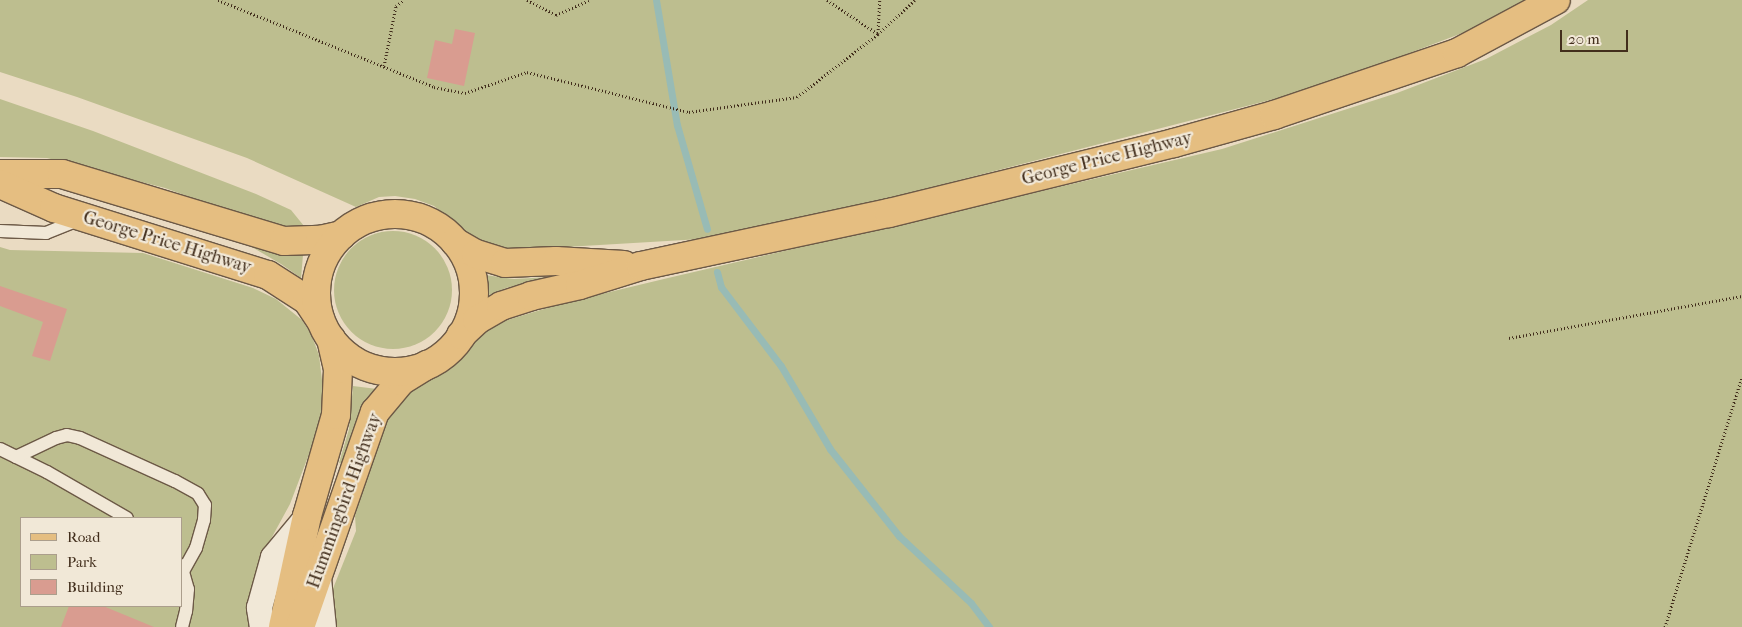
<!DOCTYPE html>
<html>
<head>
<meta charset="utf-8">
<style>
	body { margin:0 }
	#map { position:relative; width:1742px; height:627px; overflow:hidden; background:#eadbc2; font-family:"IM FELL French Canon",serif }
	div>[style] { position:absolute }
	.green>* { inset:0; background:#bdbe8f }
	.round { border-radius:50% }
	.stream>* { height:7px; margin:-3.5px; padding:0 3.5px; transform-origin:3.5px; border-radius:3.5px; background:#98bbb5 }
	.building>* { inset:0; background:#d99c90 }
	.path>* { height:3px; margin-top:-1.5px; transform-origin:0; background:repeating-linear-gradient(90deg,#422e1c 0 1px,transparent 0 3.5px) }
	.roads { filter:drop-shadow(1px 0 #6c5946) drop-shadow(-1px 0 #6c5946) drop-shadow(0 1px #6c5946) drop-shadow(0 -1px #6c5946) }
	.service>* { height:12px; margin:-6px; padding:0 6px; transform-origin:6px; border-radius:6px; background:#f1e8d7 }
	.minor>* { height:25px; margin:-12.5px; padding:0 12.5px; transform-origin:12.5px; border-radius:12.5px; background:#f1e8d7 }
	.primary>* { height:28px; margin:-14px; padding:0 14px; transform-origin:14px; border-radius:14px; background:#e5be81 }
	.trunk>* { height:28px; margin:-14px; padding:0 14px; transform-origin:14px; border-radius:14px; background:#e5be81 }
	.trunk>.ring { margin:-14px; padding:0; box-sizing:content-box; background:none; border:28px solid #e5be81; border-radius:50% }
	span { translate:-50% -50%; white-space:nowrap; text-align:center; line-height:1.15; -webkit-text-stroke:4.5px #f1e8d7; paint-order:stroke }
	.street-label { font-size:18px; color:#422e1c }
	.legend { position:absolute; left:20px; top:517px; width:162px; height:90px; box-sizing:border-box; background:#f1e8d7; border:1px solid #ab9e8c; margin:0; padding:6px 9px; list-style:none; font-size:15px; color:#422e1c }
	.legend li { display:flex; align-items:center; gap:10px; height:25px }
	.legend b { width:25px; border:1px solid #ab9e8c }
	.scale { position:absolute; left:1560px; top:30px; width:68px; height:22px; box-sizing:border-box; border:2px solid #422e1c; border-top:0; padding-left:6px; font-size:15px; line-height:18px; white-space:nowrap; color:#422e1c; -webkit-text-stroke:4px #f1e8d7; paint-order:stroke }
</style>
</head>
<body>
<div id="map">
	<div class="green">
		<i style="clip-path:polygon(0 0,1527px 0,1473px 29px,1320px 87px,909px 193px,765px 229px,718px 238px,515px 250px,498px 249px,485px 244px,467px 233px,434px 206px,415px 199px,395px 196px,379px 197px,356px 207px,247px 158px,77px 97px,0 72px)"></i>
		<i style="clip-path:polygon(1588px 0,1742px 0,1742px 627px,328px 627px,328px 601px,356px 531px,355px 516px,370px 463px,387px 420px,405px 397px,424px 379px,441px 369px,483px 331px,500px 322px,564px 303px,668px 278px,1222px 149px,1397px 93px,1486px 59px,1551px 25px)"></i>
		<i style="clip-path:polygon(0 99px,93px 131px,256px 194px,291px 210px,304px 226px,282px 226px,236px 214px,165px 188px,47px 158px,0 157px)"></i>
		<i class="round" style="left:334px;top:231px;width:118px;height:118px"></i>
		<i style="clip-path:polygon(250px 246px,303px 255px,301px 278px,281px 264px)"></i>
		<i style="clip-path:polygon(evenodd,0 247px,10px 250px,143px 253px,253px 288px,276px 299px,302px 320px,311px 334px,319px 355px,324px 397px,322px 420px,290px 504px,266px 548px,248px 606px,249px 627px,0 627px,0 247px,21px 518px,181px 518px,181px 606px,21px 606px,21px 518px)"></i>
		<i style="clip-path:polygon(485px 275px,514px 279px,551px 277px,506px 288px,489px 295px)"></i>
		<i style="clip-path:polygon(353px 386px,377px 389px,366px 403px,352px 431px,343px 464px,339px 463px,349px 429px)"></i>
	</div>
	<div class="stream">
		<i style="left:656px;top:0;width:127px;rotate:80.5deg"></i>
		<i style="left:677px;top:125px;width:108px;rotate:73.9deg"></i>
		<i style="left:717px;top:272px;width:16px;rotate:75deg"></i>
		<i style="left:721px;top:287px;width:99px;rotate:52.8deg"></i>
		<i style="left:781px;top:366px;width:96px;rotate:59.4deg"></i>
		<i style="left:830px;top:449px;width:111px;rotate:51.6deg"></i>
		<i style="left:899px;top:536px;width:98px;rotate:42.9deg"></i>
		<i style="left:971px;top:603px;width:30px;rotate:53deg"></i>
	</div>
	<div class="building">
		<i style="clip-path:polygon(455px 29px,475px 33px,464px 86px,427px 78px,435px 40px,452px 44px)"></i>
		<i style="clip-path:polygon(0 286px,67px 309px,50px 361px,32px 356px,43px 322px,0 306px)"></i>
		<i style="clip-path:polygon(69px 606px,103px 606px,154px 627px,61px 627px)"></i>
	</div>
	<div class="path">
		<i style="left:218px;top:0;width:233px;rotate:21.9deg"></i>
		<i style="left:434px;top:87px;width:32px;rotate:11deg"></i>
		<i style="left:465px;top:93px;width:65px;rotate:-18.7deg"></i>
		<i style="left:527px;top:72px;width:167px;rotate:13.9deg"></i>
		<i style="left:689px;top:112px;width:109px;rotate:-7.9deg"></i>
		<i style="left:797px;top:97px;width:103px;rotate:-37.9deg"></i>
		<i style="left:878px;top:34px;width:50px;rotate:-42.6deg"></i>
		<i style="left:527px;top:0;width:33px;rotate:27deg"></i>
		<i style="left:556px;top:15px;width:36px;rotate:-24deg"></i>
		<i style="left:827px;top:0;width:61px;rotate:33.7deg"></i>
		<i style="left:878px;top:33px;width:33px;rotate:-87deg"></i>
		<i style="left:384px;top:66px;width:61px;rotate:-78.7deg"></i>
		<i style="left:396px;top:6px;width:10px;rotate:-37deg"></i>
		<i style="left:1509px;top:338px;width:237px;rotate:-10.2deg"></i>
		<i style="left:1665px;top:627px;width:262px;rotate:-72.9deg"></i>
	</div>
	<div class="roads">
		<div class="service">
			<i style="left:0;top:231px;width:46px;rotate:2.5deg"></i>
			<i style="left:46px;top:233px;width:37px;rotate:-22deg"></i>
			<i style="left:0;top:449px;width:52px;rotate:26.1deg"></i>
			<i style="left:47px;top:472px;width:92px;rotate:29.9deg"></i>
			<i style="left:16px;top:457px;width:44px;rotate:-25.4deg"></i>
			<i style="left:56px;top:438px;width:11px;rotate:-15deg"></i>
			<i style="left:67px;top:435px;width:13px;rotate:13deg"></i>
			<i style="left:80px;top:438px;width:104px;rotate:24.4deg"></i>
			<i style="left:175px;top:481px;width:26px;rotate:29deg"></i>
			<i style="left:198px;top:494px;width:13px;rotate:58deg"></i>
			<i style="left:205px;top:505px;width:15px;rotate:94deg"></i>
			<i style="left:204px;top:520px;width:29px;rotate:106deg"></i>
			<i style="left:196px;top:548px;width:25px;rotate:119deg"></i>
			<i style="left:181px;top:565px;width:25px;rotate:74deg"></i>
			<i style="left:188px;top:589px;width:22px;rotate:95deg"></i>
			<i style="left:186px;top:611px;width:16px;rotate:104deg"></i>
		</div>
		<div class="minor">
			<i style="left:318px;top:578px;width:49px;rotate:84.2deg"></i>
			<i style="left:262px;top:627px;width:20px;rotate:-99deg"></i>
			<i style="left:259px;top:607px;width:52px;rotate:-74.4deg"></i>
			<i style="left:273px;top:557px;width:53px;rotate:-50.3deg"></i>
		</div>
		<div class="primary">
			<i style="left:283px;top:627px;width:114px;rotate:-77.8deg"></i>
			<i style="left:307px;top:516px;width:105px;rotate:-74deg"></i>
			<i style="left:336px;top:415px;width:46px;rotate:-87.5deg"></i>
			<i style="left:338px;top:369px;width:31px;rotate:-103deg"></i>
			<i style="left:300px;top:627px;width:228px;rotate:-70.8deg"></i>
			<i style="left:375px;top:412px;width:40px;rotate:-50deg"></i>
			<i style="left:401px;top:381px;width:31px;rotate:-32deg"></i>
		</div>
		<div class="trunk">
			<i style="left:0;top:174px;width:62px"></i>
			<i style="left:62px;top:174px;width:232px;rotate:16.8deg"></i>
			<i style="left:284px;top:241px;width:36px;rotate:-2deg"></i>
			<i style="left:320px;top:240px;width:22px;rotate:-13deg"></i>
			<i style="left:0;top:184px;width:59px;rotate:24deg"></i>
			<i style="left:54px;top:208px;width:224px;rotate:17.4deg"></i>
			<i style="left:268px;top:275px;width:46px;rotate:32.7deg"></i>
			<i style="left:307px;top:300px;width:23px;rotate:56deg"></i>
			<i class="ring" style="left:316px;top:214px;width:130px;height:130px"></i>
			<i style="left:455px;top:242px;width:24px;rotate:30deg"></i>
			<i style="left:476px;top:254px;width:30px;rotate:17deg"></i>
			<i style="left:505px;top:263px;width:51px;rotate:-2.2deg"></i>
			<i style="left:556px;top:261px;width:68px;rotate:3.4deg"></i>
			<i style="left:461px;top:335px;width:22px;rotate:-43deg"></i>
			<i style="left:477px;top:320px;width:28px;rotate:-30deg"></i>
			<i style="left:501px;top:306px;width:32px;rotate:-18deg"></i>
			<i style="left:531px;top:296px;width:50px;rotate:-12.7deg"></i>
			<i style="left:580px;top:285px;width:64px;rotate:-17.3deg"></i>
			<i style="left:641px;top:266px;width:254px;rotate:-12.1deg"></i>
			<i style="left:889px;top:213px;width:293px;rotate:-13.8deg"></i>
			<i style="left:1174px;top:143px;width:104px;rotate:-15.6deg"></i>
			<i style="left:1274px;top:115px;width:193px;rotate:-18.7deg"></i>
			<i style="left:1457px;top:53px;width:112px;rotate:-28.2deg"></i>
		</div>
	</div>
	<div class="street-label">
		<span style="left:1107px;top:159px;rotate:-14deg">George Price Highway</span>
		<span style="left:167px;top:243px;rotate:17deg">George Price Highway</span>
		<span style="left:345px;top:501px;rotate:-70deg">Hummingbird Highway</span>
	</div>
	<ul class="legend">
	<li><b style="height:6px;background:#e5be81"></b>Road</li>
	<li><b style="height:14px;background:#bdbe8f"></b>Park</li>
	<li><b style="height:14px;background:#d99c90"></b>Building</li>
	</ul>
	<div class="scale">20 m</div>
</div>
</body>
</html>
